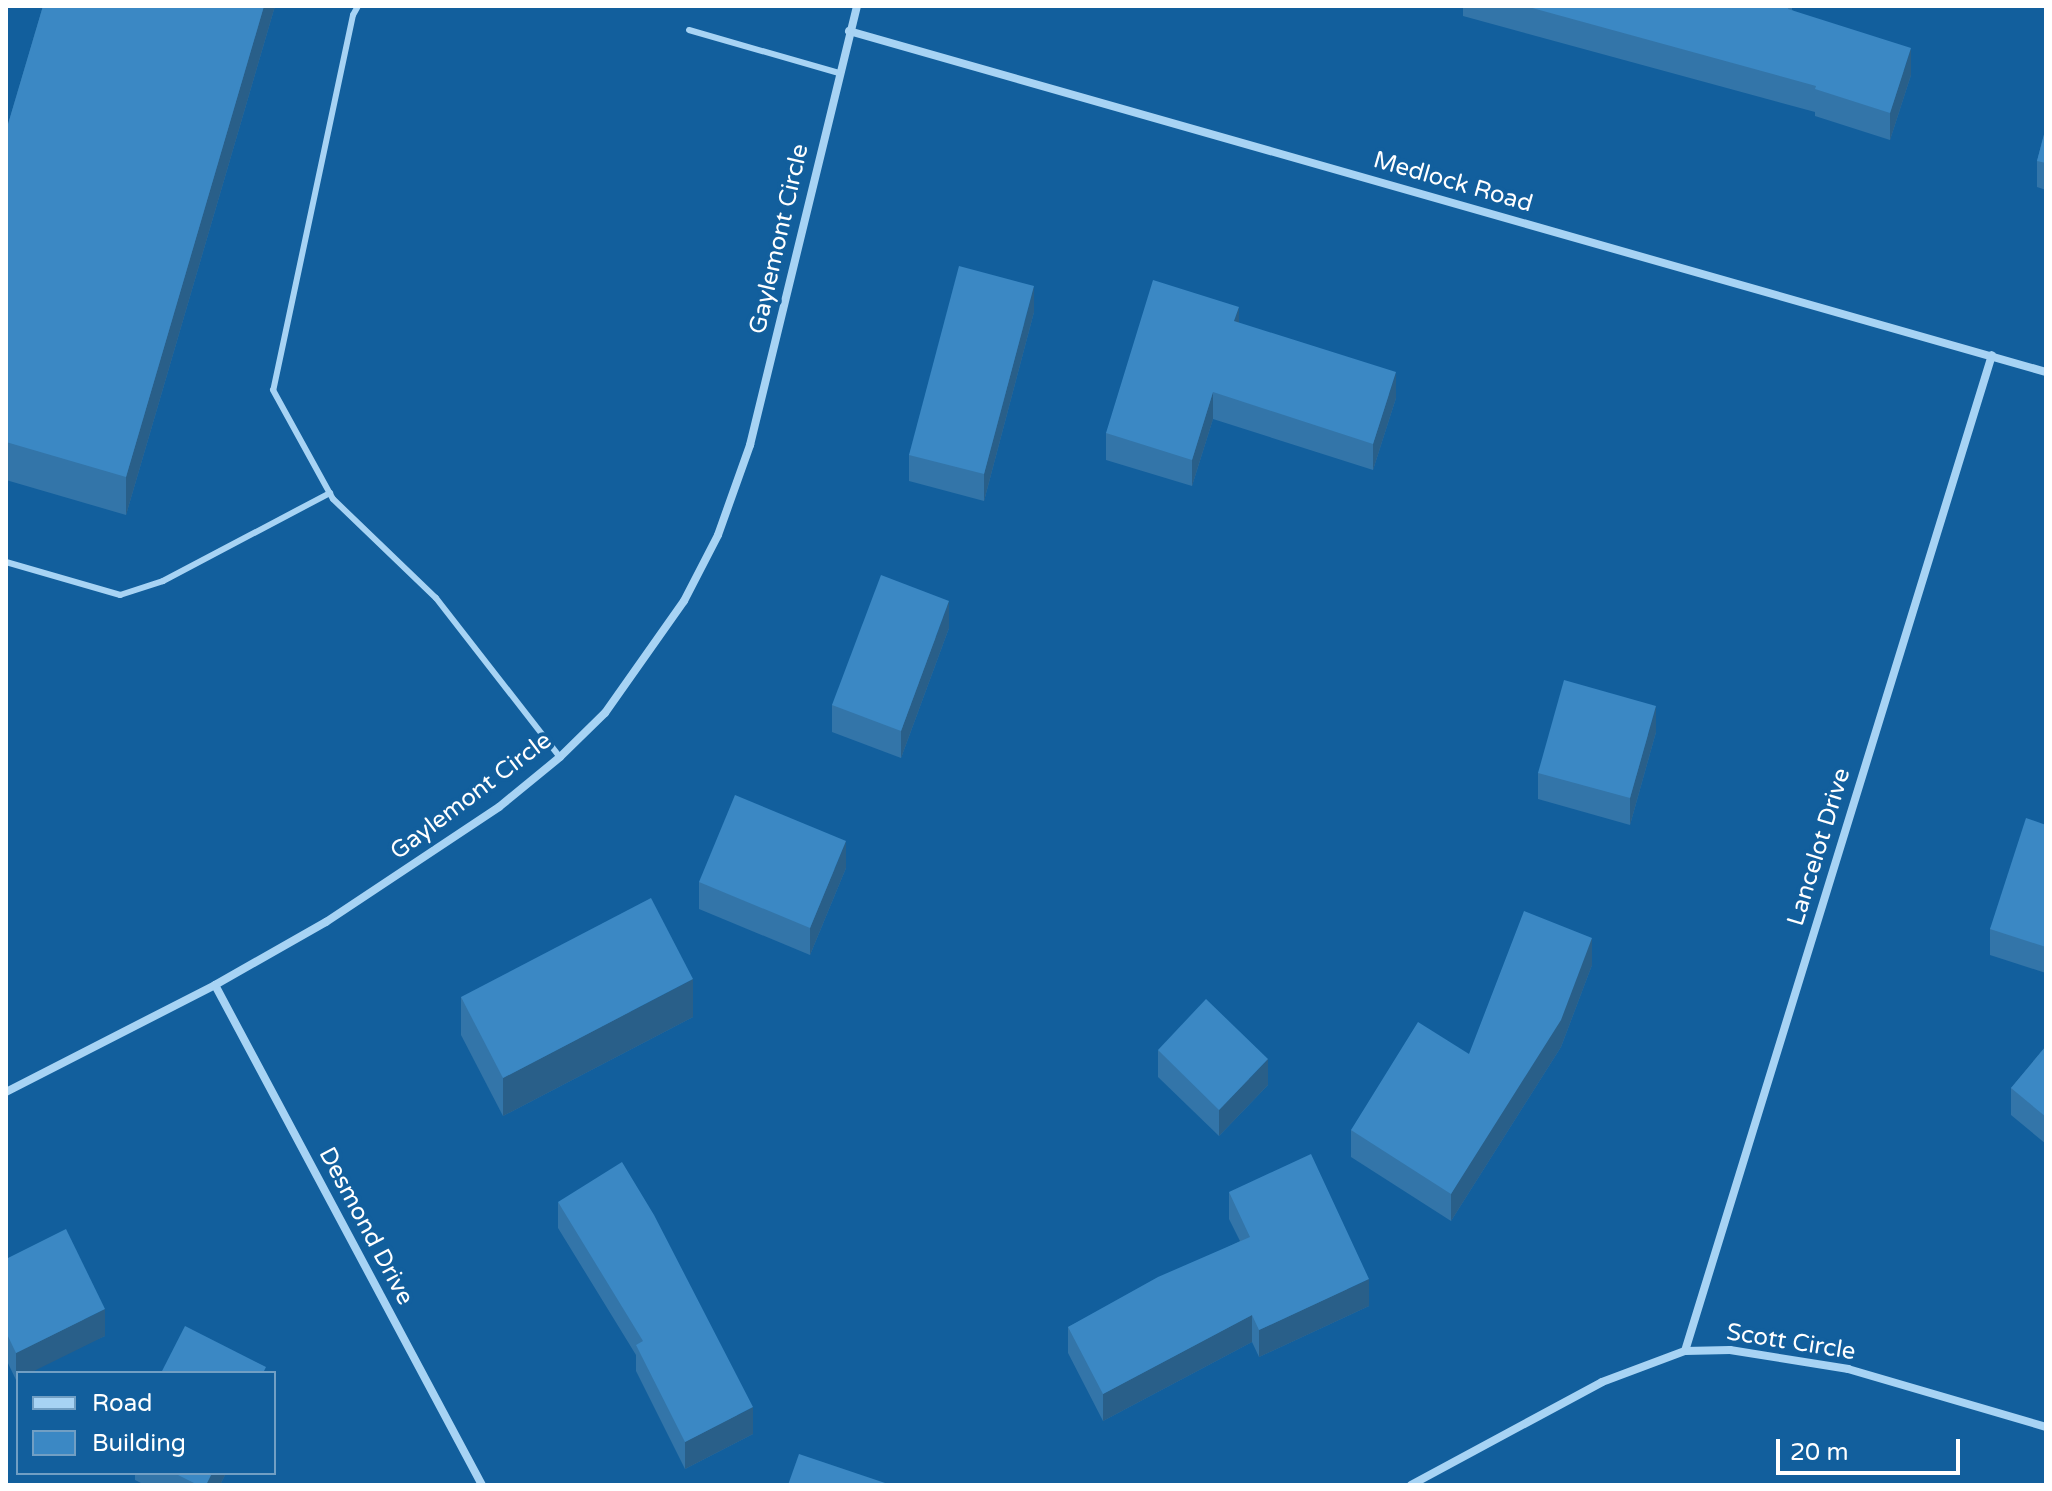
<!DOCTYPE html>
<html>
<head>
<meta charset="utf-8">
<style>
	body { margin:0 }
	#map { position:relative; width:2052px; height:1491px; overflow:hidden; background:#125f9d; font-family:"Varela Round",sans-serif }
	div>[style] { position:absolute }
	.lane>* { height:6px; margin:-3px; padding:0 3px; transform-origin:3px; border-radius:3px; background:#a7d3f4 }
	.street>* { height:8px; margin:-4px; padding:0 4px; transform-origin:4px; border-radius:4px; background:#a7d3f4 }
	.wall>* { inset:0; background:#3375a9 }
	.shaded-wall>* { inset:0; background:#295f89 }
	.building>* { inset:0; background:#3b88c4 }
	span { translate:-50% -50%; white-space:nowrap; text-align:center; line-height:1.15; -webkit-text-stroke:8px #125f9d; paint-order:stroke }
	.street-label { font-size:24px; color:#fff }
	.frame { position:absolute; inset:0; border:8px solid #fff; pointer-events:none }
	.legend { position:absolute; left:16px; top:1371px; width:260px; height:104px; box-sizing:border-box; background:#125f9d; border:2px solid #719fc4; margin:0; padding:10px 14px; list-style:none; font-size:24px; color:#fff }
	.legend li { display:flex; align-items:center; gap:16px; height:40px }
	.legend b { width:40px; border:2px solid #719fc4 }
	.scale { position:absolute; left:1776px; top:1439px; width:184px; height:36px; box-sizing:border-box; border:4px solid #fff; border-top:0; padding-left:10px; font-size:24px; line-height:28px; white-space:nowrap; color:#fff; -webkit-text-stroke:6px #125f9d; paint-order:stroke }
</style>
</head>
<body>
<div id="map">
	<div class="lane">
		<i style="left:358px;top:6px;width:10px;rotate:119deg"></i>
		<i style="left:353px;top:15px;width:383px;rotate:102deg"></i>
		<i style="left:273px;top:390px;width:124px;rotate:61.2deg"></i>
		<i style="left:333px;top:499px;width:143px;rotate:43.9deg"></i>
		<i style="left:436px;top:598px;width:202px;rotate:52.1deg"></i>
		<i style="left:689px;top:30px;width:156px;rotate:16deg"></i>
		<i style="left:6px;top:562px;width:119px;rotate:16.1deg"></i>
		<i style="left:120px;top:595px;width:45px;rotate:-18deg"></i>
		<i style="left:163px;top:581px;width:189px;rotate:-27.8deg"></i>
	</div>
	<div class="street">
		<i style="left:849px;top:31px;width:1245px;rotate:15.9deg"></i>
		<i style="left:215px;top:985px;width:567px;rotate:61.9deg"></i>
		<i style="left:6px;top:1092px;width:235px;rotate:-27.1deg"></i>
		<i style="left:215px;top:985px;width:128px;rotate:-29.6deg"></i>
		<i style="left:326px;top:922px;width:208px;rotate:-33.6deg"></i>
		<i style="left:499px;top:807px;width:79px;rotate:-39.3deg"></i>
		<i style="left:560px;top:757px;width:63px;rotate:-44.4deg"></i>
		<i style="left:605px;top:713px;width:137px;rotate:-54.8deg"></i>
		<i style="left:684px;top:601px;width:74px;rotate:-62.7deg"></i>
		<i style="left:718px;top:535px;width:96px;rotate:-70.4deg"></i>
		<i style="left:750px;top:445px;width:452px;rotate:-76.3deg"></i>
		<i style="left:1685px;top:1351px;width:1042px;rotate:-72.87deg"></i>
		<i style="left:1411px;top:1485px;width:217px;rotate:-28.3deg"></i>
		<i style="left:1602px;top:1382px;width:89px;rotate:-20.5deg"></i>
		<i style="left:1685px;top:1351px;width:45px;rotate:-1.3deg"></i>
		<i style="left:1730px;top:1350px;width:120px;rotate:9.1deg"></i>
		<i style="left:1848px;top:1369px;width:206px;rotate:16.3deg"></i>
	</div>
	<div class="wall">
		<i style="clip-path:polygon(43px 6px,275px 6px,126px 515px,6px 480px,6px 131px)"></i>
		<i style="clip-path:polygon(1459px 6px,1792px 6px,1792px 10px,1911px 75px,1890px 140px,1815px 116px,1815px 112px,1463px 16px,1463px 7px)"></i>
		<i style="clip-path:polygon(2046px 127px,2046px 190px,2037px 187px,2037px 161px)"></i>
		<i style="clip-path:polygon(1034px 312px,984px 501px,909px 481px,909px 455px)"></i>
		<i style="clip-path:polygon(1239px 323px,1396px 398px,1373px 470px,1213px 419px,1192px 486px,1106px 460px,1106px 433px)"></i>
		<i style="clip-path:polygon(949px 628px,901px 758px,832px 732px,832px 705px)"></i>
		<i style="clip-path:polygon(1656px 732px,1630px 825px,1538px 799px,1538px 773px)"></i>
		<i style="clip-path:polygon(2046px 825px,2046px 973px,1990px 955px,1990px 929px)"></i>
		<i style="clip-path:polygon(846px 868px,810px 955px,699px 909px,699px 882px)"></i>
		<i style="clip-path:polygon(1592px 965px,1561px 1047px,1451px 1221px,1351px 1157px,1351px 1130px,1469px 1054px)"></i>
		<i style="clip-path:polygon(461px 997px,693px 1017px,503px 1116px,461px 1035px)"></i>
		<i style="clip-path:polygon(2046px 1046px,2046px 1144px,2011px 1115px,2011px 1088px)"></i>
		<i style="clip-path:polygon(1158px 1050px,1268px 1085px,1219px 1136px,1158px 1077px)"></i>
		<i style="clip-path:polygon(1229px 1192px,1369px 1306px,1259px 1357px,1252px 1342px,1103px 1421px,1068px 1353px,1068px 1327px,1240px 1241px,1229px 1219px)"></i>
		<i style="clip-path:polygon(558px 1202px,753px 1434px,685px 1469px,636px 1371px,636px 1355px,558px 1228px)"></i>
		<i style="clip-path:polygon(6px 1259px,105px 1336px,18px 1373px,18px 1379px,16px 1380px,6px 1359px)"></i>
		<i style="clip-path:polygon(135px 1473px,226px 1473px,220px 1485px,145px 1485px,135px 1480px)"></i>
	</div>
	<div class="shaded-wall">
		<i style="clip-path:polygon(264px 6px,275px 6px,126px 515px,126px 477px)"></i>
		<i style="clip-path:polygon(1911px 48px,1911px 75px,1890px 140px,1890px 113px)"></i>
		<i style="clip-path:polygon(1034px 286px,1034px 312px,984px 501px,984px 474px)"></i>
		<i style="clip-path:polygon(1239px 307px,1239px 333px,1234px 321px)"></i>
		<i style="clip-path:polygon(1396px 372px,1396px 398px,1373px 470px,1373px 444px)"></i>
		<i style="clip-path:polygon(1213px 392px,1213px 419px,1192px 486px,1192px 460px)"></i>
		<i style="clip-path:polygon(949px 601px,949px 628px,901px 758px,901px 731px)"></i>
		<i style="clip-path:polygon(1656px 706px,1656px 732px,1630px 825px,1630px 798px)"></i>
		<i style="clip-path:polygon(846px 841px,846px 868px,810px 955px,810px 928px)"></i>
		<i style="clip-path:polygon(1592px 938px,1592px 965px,1561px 1047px,1451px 1221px,1451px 1194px)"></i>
		<i style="clip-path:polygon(693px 979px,693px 1017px,503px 1116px,503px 1078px)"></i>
		<i style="clip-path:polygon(1268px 1059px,1268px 1085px,1219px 1136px,1219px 1110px)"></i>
		<i style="clip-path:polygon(1369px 1279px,1369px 1306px,1259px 1357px,1259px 1330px)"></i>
		<i style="clip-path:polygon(105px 1309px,105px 1336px,30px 1373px,18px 1373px,18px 1379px,16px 1380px,16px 1353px)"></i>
		<i style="clip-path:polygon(1252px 1315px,1252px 1342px,1103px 1421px,1103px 1394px)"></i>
		<i style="clip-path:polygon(753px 1407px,753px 1434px,685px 1469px,685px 1442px)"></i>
		<i style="clip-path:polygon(212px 1473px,226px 1473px,220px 1485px,206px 1485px)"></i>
	</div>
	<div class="building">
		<i style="clip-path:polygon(43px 6px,264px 6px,126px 477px,6px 442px,6px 131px)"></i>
		<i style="clip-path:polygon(1525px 6px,1789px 6px,1788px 9px,1911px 48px,1890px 113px,1815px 89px,1816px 86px)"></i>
		<i style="clip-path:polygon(2046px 127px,2046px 163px,2037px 161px)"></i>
		<i style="clip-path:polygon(959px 266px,1034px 286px,984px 474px,909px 455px)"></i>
		<i style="clip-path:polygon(1153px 280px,1239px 307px,1234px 321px,1396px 372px,1373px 444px,1213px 392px,1192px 460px,1106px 433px)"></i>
		<i style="clip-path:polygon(881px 575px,949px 601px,901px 731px,832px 705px)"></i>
		<i style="clip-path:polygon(1564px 680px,1656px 706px,1630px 798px,1538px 773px)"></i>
		<i style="clip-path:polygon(735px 795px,846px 841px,810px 928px,699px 882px)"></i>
		<i style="clip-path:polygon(2026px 818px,2046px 825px,2046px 947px,1990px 929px)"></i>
		<i style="clip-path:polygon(651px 898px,693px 979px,503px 1078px,461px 997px)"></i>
		<i style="clip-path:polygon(1524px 911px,1592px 938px,1561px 1020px,1451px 1194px,1351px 1130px,1418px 1022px,1469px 1054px)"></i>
		<i style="clip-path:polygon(1206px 999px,1268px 1059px,1219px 1110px,1158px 1050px)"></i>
		<i style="clip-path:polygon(2046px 1046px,2046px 1117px,2011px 1088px)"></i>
		<i style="clip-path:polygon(1311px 1154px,1369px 1279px,1259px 1330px,1252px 1315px,1103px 1394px,1068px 1327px,1158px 1277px,1250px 1237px,1229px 1192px)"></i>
		<i style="clip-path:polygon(622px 1162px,654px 1215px,753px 1407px,685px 1442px,636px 1345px,643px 1341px,558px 1202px)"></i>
		<i style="clip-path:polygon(66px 1229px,105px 1309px,16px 1353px,6px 1332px,6px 1259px)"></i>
		<i style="clip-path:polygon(185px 1326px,266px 1367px,263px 1373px,161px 1373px)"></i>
		<i style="clip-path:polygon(799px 1454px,891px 1485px,788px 1485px)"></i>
		<i style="clip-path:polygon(174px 1473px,212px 1473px,206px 1485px,198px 1485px)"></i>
	</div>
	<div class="street-label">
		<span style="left:1453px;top:182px;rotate:16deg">Medlock Road</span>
		<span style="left:779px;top:239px;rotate:-77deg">Gaylemont Circle</span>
		<span style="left:471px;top:796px;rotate:-37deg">Gaylemont Circle</span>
		<span style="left:1819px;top:847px;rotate:-73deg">Lancelot Drive</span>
		<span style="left:366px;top:1226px;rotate:62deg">Desmond Drive</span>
		<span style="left:1791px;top:1342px;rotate:9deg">Scott Circle</span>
	</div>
	<div class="frame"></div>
	<ul class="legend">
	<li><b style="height:10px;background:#a7d3f4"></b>Road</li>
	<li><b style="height:22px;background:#3b88c4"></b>Building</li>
	</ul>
	<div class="scale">20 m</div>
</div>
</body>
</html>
